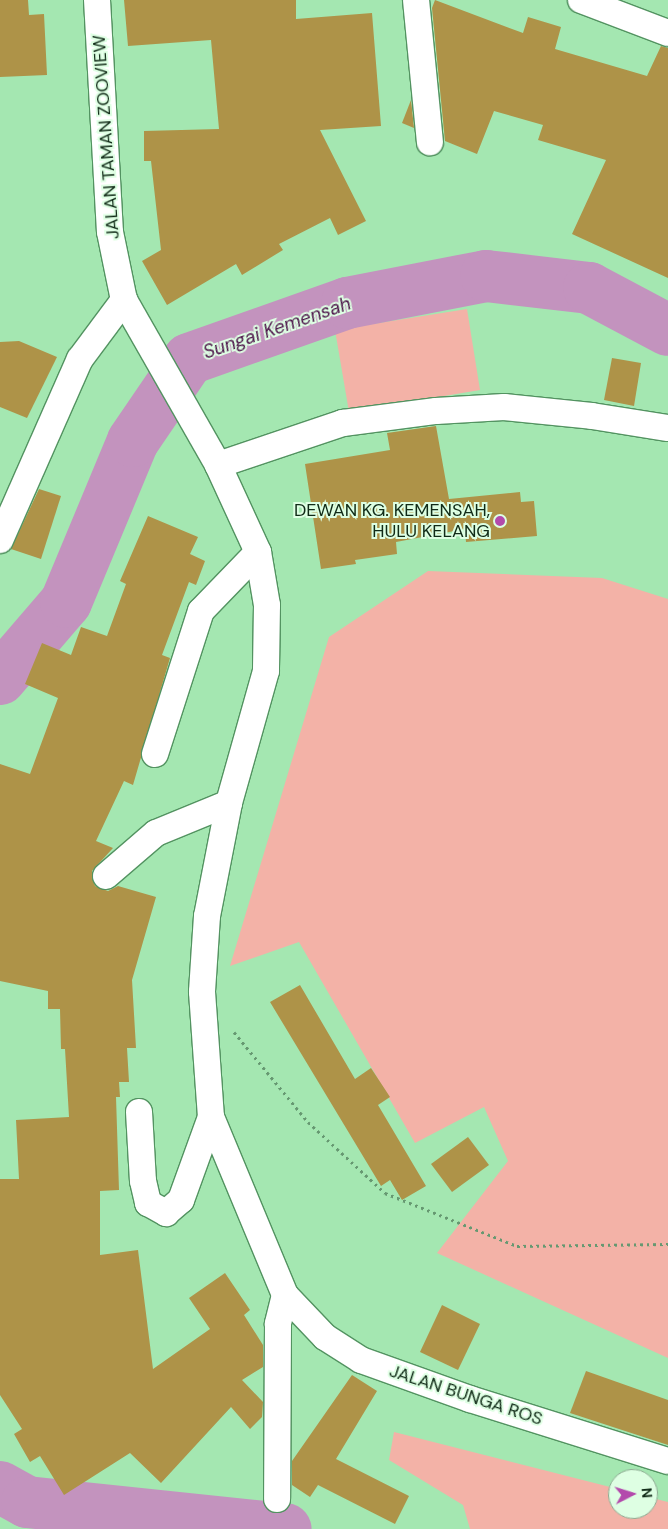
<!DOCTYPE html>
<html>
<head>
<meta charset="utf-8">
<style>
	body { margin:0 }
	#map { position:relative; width:668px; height:1529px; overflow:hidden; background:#a4e7b1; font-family:"DM Sans",sans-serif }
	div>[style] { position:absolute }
	.green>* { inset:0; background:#f3b2a7 }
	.river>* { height:52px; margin:-26px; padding:0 26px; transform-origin:26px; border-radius:26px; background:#c393be }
	.building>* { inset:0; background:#ae9348 }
	.path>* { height:3px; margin-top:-1.5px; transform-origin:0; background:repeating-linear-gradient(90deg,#669871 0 2.5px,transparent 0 6.5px) }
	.roads { filter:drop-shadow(1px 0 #539361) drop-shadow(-1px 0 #539361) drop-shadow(0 1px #539361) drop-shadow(0 -1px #539361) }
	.street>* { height:26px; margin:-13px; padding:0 13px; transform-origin:13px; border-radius:13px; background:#fff }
	.dots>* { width:14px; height:14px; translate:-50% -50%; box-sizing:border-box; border:2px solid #deffe3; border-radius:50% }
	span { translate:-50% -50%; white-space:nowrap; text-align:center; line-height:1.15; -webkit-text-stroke:4px #deffe3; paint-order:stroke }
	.street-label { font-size:18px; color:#102b17 }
	.poi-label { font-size:18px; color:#102b17 }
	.right { translate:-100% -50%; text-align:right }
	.water-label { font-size:19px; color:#4c1349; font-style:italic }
	.north { position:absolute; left:608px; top:1469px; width:50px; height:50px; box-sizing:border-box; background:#deffe3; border:1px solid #8caa91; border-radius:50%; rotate:85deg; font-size:14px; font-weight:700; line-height:20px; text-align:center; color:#102b17 }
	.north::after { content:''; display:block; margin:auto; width:18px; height:22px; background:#b34aac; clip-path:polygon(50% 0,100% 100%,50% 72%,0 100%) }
</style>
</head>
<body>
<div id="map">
	<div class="green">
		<i style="clip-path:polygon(467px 309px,480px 390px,349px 412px,335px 330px)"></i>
		<i style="clip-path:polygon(428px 571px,602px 578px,668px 599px,668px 1358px,437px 1253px,508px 1161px,484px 1107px,415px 1143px,299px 942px,230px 966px,329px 637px)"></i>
		<i style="clip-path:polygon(394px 1432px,618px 1489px,618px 1509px,648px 1509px,648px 1497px,668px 1502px,668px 1529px,470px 1529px,463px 1505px,389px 1460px)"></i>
	</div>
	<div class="river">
		<i style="left:0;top:679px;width:101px;rotate:-49.4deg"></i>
		<i style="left:66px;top:602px;width:174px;rotate:-67.4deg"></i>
		<i style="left:133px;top:441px;width:99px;rotate:-55.7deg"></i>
		<i style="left:189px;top:359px;width:168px;rotate:-19.5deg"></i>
		<i style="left:347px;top:303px;width:142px;rotate:-11deg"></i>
		<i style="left:486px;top:276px;width:104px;rotate:6.6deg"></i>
		<i style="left:589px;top:288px;width:89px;rotate:28deg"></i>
		<i style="left:0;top:1487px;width:31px;rotate:29deg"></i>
		<i style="left:27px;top:1502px;width:260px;rotate:6deg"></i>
	</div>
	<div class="building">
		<i style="clip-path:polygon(0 0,28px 0,29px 15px,44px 14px,47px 75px,0 77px)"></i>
		<i style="clip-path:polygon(124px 0,296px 0,296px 19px,372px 13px,381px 126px,320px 130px,366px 221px,338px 235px,330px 218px,279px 244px,283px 250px,242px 275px,236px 264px,167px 305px,142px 261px,161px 250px,151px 161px,144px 161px,144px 131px,219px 129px,211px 40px,128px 46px)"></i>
		<i style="clip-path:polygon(435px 0,523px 33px,528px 17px,561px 27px,555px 49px,647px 76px,661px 46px,668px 48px,668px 278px,572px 234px,606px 160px,538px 140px,543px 125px,494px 111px,477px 154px,445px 141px,432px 8px)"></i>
		<i style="clip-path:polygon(411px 100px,414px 128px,402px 123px)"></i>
		<i style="clip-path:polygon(19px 341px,57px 357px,27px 418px,0 407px,0 342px)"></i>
		<i style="clip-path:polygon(612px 358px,641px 363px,634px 406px,604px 400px)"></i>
		<i style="clip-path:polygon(436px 426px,449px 499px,520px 492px,521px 502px,534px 501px,537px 536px,466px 542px,465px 529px,396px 542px,397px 554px,355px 560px,356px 564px,321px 569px,305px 464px,390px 450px,387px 433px)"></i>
		<i style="clip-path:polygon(39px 489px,61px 496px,41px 559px,11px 549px)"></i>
		<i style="clip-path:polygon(148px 516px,198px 537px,190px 554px,205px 561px,196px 585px,189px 582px,162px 655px,170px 658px,133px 785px,124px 781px,96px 841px,113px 848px,92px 871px,95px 886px,108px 891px,118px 886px,156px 897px,132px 980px,136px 1048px,127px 1048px,129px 1082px,119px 1082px,120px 1097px,116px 1097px,119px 1190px,100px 1191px,100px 1255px,138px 1250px,153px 1369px,210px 1329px,189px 1298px,225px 1273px,250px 1310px,244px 1315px,263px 1345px,263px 1367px,242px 1380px,263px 1402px,262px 1417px,250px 1429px,231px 1407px,161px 1483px,130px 1453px,64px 1495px,40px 1456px,30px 1462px,14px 1434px,22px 1429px,0 1395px,0 1179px,19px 1179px,16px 1120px,69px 1117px,65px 1049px,61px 1049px,60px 1009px,48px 1009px,48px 991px,0 981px,0 764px,30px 774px,58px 698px,25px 684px,42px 643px,71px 655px,81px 627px,107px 636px,126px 584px,120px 581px)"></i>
		<i style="clip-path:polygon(300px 985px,355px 1079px,371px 1068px,390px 1097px,378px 1105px,426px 1186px,402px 1200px,390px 1180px,381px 1186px,270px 1002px)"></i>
		<i style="clip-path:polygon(468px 1137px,489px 1165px,452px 1192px,431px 1164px)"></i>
		<i style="clip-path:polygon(442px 1305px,480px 1324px,458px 1370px,420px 1352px)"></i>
		<i style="clip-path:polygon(586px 1371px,668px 1400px,668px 1445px,570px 1413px)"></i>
		<i style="clip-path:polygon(352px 1375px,377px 1391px,336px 1459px,409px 1496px,395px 1524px,318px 1485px,310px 1497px,292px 1485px,292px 1461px)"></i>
	</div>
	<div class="path">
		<i style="left:234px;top:1032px;width:117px;rotate:50.6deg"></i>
		<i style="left:308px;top:1122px;width:105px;rotate:42.7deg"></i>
		<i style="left:385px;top:1193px;width:142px;rotate:21.9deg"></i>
		<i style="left:517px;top:1246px;width:151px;rotate:-0.8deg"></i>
	</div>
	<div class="roads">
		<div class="street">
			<i style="left:97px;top:0;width:232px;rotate:86.8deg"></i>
			<i style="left:110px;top:232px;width:69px;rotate:78.4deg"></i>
			<i style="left:124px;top:300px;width:190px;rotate:60.3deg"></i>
			<i style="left:218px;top:465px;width:96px;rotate:65.3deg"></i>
			<i style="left:258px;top:552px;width:54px;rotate:80.4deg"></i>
			<i style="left:267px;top:605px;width:66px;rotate:90.9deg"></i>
			<i style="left:266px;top:671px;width:137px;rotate:105.7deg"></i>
			<i style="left:229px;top:803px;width:115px;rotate:101deg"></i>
			<i style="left:207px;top:916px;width:76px;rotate:93.8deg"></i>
			<i style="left:202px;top:992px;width:125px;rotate:85.9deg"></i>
			<i style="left:211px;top:1117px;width:193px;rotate:67.4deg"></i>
			<i style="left:285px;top:1295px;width:30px;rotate:104deg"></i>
			<i style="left:278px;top:1324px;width:175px;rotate:90.3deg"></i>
			<i style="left:416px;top:0;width:143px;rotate:84.4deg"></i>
			<i style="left:581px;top:0;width:93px;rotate:20.8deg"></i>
			<i style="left:218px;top:465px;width:132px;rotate:-18.6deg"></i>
			<i style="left:343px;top:423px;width:94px;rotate:-7.4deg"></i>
			<i style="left:436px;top:411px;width:68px;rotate:-3.4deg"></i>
			<i style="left:504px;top:407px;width:88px;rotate:5.8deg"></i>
			<i style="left:592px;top:416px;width:77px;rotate:9deg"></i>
			<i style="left:0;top:540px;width:198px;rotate:-66.2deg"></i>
			<i style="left:80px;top:359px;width:74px;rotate:-53.3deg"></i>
			<i style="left:155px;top:754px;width:150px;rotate:-72.2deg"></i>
			<i style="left:201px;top:611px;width:82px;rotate:-46deg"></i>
			<i style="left:106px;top:876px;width:66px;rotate:-40.7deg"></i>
			<i style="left:156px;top:833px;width:79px;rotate:-22.3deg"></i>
			<i style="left:139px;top:1112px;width:69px;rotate:86.7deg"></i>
			<i style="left:143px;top:1181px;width:23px;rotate:77deg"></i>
			<i style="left:148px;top:1203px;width:21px;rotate:29deg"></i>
			<i style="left:166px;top:1213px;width:20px;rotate:-41deg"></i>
			<i style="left:181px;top:1200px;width:88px;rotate:-70.1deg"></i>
			<i style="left:285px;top:1295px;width:58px;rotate:46.4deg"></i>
			<i style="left:325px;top:1337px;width:43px;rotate:32.6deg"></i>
			<i style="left:361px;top:1360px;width:116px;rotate:19.7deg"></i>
			<i style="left:470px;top:1399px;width:207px;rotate:17.4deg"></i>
		</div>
	</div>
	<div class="dots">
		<i style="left:500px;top:521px;background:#b34aac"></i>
	</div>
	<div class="street-label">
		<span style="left:106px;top:137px;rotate:-94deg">JALAN TAMAN ZOOVIEW</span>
		<span style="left:466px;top:1395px;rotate:18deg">JALAN BUNGA ROS</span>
	</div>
	<div class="poi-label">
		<span class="right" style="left:490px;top:521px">DEWAN KG. KEMENSAH,<br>HULU KELANG</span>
	</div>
	<div class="water-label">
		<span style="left:277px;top:328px;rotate:-19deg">Sungai Kemensah</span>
	</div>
	<div class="north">N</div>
</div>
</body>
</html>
